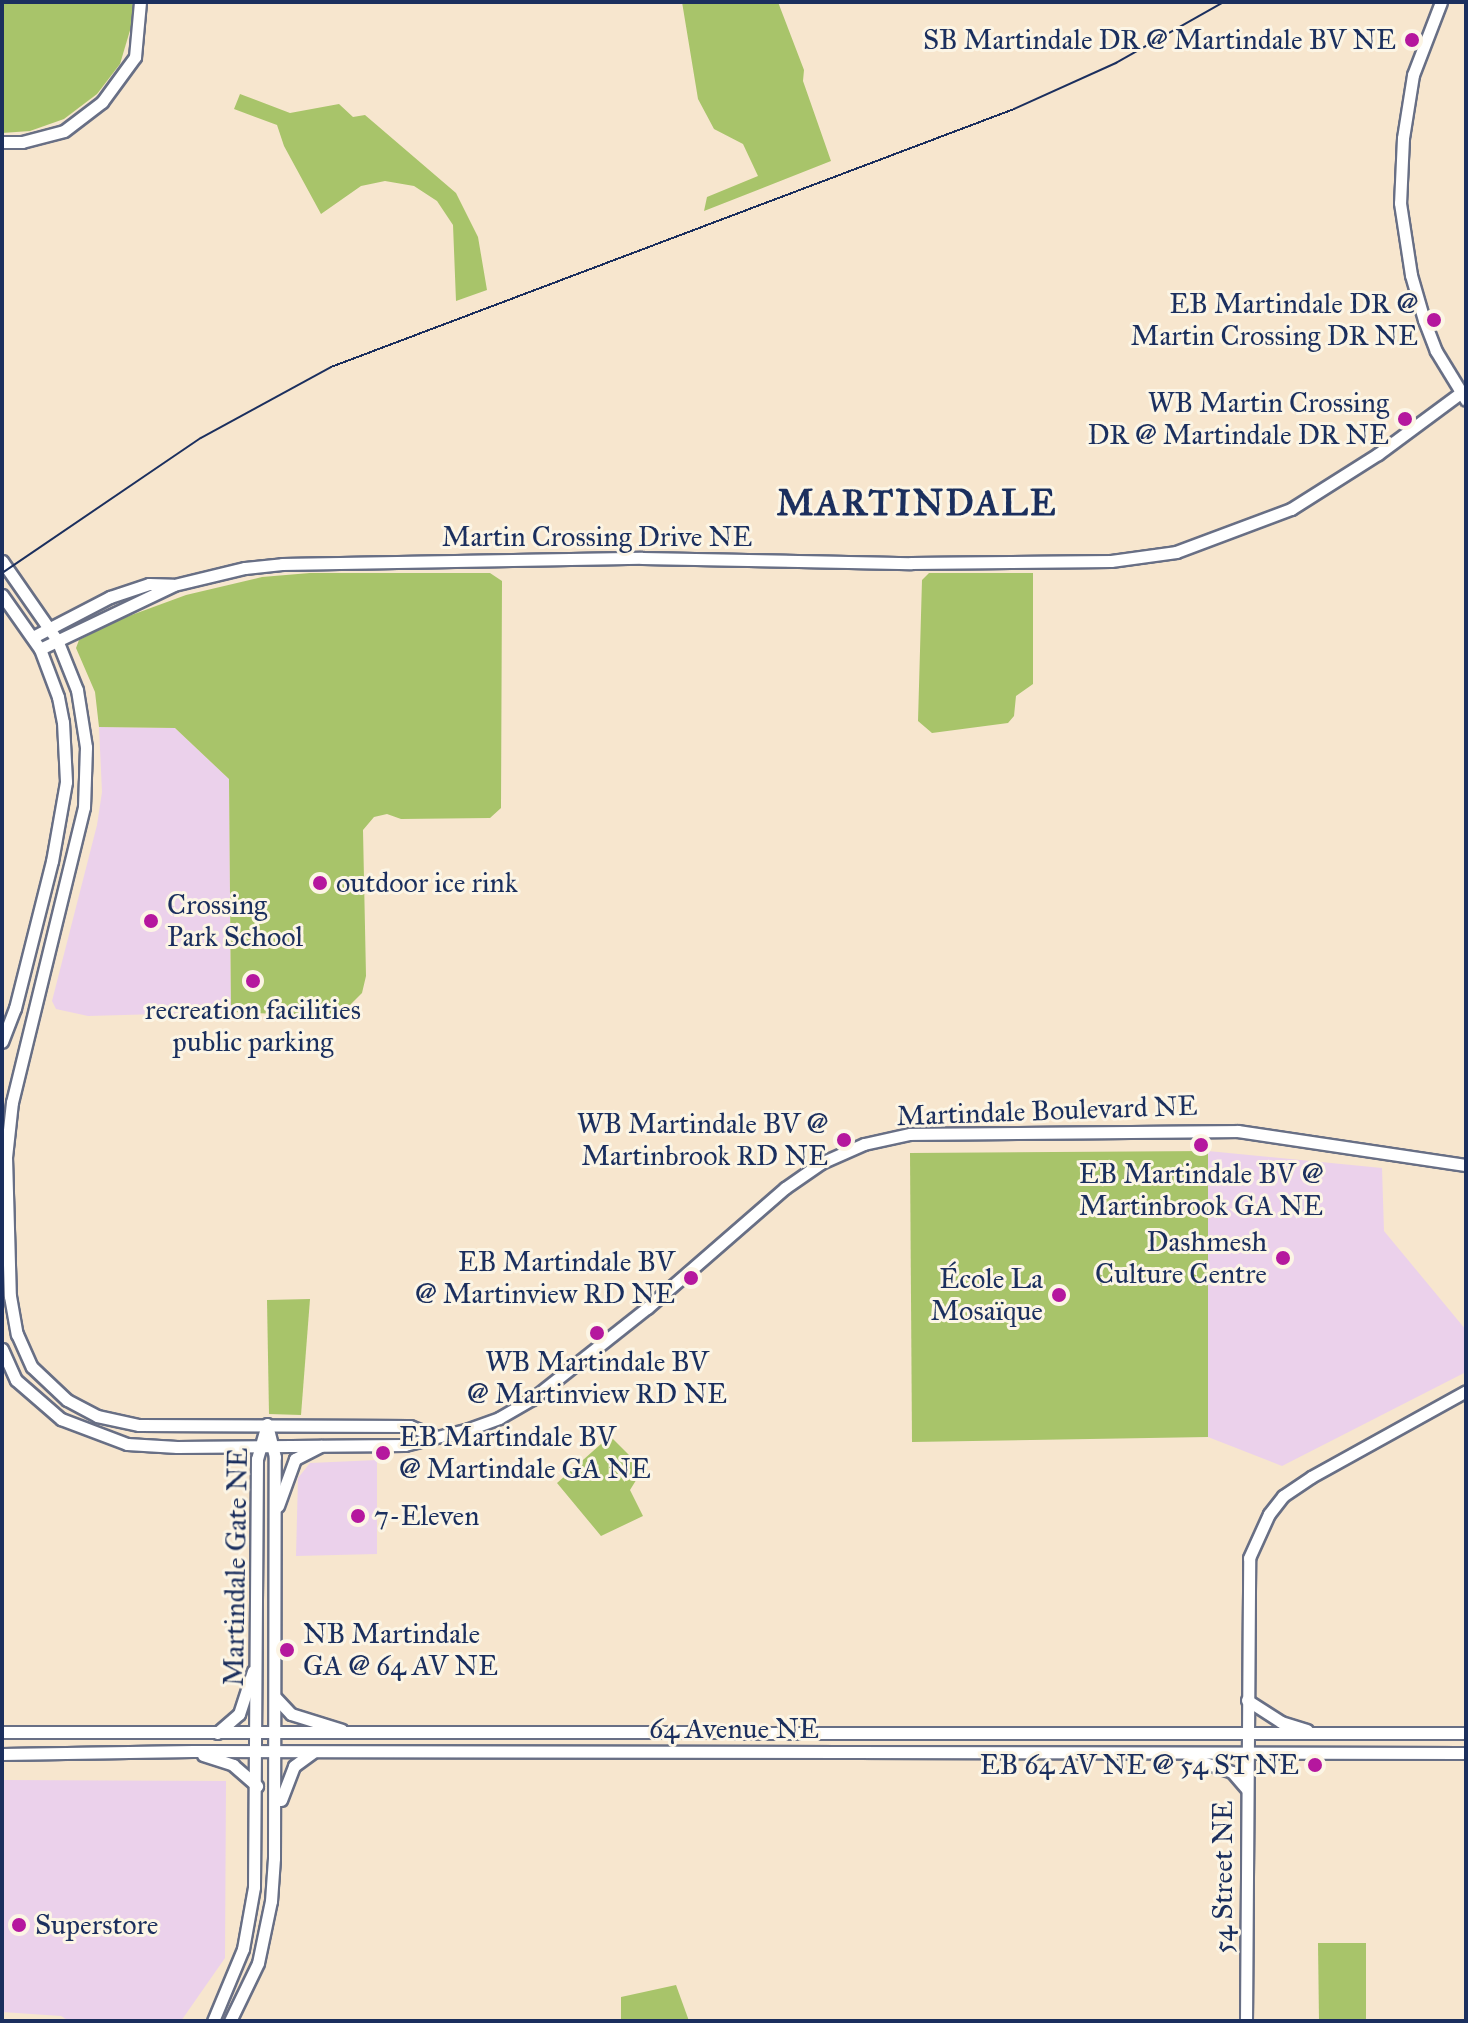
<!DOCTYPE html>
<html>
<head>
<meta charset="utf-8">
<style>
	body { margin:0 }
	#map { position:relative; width:1468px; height:2023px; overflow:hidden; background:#f7e6ce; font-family:"IM FELL Great Primer",serif }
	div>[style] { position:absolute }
	.built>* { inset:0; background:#ebd1eb }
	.green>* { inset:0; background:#a8c46a }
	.roads { filter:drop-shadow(2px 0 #686f85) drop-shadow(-2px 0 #686f85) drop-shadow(0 2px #686f85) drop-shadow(0 -2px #686f85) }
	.secondary>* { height:11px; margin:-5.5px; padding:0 5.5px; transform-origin:5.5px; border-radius:5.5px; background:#fff }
	.tram>* { height:2px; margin:-1px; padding:0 1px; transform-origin:1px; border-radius:1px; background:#1b2f5e }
	.dots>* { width:22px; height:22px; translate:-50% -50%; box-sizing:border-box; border:4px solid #fcf5e5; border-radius:50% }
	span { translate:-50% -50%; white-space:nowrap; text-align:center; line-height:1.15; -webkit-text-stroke:6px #fcf5e5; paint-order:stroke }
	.poi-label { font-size:28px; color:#1b2f5e }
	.right { translate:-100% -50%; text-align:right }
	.left { translate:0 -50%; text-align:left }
	.street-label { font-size:28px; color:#1b2f5e }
	.district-label { font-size:36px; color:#1b2f5e; font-weight:700; letter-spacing:2px }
	.frame { position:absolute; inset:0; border:4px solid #1b2f5e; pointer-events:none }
</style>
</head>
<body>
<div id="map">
	<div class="built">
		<i style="clip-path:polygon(99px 727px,175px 728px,229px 779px,231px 1012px,88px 1016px,56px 1009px,52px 1001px,97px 825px,102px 792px)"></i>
		<i style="clip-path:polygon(1208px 1151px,1382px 1168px,1384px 1231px,1466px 1330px,1466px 1372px,1282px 1466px,1208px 1437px)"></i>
		<i style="clip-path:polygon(377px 1460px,377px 1554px,296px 1556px,298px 1478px,310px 1463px)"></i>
		<i style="clip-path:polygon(2px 1780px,226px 1781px,225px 1958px,181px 2021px,69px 2021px,61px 2016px,2px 2012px)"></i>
	</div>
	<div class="green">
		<i style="clip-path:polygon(2px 2px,133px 2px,131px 27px,120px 64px,97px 94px,64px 119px,30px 131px,2px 133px)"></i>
		<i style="clip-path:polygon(682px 2px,778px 2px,804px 70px,803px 81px,831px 161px,704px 211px,707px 197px,758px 176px,743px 144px,714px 129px,698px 99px)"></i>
		<i style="clip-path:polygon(240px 94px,290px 113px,339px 104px,353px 117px,365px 115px,456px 193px,478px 237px,487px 290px,456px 301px,453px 225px,437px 201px,414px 186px,385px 181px,361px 186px,321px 214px,284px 146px,277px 125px,234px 109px)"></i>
		<i style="clip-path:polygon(310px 573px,490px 573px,502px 581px,501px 808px,490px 818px,401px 819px,387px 814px,374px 817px,363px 830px,366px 976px,362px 993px,343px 1012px,329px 1016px,231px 1012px,229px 779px,175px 728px,99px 727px,95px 692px,76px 648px,79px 640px,118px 620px,186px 595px,262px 577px)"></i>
		<i style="clip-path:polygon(929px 573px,1033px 573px,1033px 684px,1016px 696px,1014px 716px,1008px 723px,932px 733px,918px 721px,922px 580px)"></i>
		<i style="clip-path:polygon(1208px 1151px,1208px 1437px,912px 1442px,910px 1153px)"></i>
		<i style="clip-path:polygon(310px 1299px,301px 1415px,269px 1414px,267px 1300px)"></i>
		<i style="clip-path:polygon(610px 1436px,643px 1469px,630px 1490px,643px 1516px,601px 1536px,557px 1483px)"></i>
		<i style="clip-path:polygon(1318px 1943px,1366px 1943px,1366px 2021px,1319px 2021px)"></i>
		<i style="clip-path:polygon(676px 1985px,689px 2021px,621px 2021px,621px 1997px)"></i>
	</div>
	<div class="roads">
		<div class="secondary">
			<i style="left:1441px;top:2px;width:78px;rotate:111deg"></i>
			<i style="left:1413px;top:75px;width:64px;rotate:99deg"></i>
			<i style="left:1403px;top:138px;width:65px;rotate:92.6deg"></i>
			<i style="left:1400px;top:203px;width:73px;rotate:81.3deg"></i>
			<i style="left:1411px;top:275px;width:47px;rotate:73.9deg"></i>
			<i style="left:1424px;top:320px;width:33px;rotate:69deg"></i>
			<i style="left:1436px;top:351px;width:57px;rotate:58.5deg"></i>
			<i style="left:2px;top:142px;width:20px"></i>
			<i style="left:22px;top:142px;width:43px;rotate:-14.7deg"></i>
			<i style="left:64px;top:131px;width:48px;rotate:-37.3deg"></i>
			<i style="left:102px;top:102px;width:56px;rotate:-53.7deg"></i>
			<i style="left:135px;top:57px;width:55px;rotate:-84.8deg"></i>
			<i style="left:2px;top:561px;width:96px;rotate:55.2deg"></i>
			<i style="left:57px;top:640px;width:54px;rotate:68.2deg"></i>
			<i style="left:77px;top:690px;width:58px;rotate:81deg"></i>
			<i style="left:86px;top:747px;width:60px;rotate:91.9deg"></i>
			<i style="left:84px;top:807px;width:304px;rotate:103.7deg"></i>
			<i style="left:12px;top:1102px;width:55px;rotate:96.2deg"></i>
			<i style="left:6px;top:1157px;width:139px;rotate:88.4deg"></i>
			<i style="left:10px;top:1296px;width:39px;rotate:80deg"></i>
			<i style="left:17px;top:1334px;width:36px;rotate:66deg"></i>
			<i style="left:32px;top:1367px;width:48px;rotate:43.3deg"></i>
			<i style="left:67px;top:1400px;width:34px;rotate:28deg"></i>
			<i style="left:97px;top:1416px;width:43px;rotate:12.1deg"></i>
			<i style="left:139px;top:1425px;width:271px;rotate:0.2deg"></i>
			<i style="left:410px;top:1426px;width:27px;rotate:22deg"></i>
			<i style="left:2px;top:595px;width:66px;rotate:54.9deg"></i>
			<i style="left:40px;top:649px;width:51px;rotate:69.4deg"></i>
			<i style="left:58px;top:697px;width:25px;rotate:79deg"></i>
			<i style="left:63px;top:722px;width:60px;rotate:87.1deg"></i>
			<i style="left:66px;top:782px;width:80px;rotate:100deg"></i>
			<i style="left:52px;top:861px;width:152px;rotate:104.1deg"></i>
			<i style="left:15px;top:1008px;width:36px;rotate:111deg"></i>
			<i style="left:33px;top:637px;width:87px;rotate:-27.5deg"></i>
			<i style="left:110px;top:597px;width:41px;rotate:-18.4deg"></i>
			<i style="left:149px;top:584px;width:24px;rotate:2deg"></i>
			<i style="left:40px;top:649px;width:148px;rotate:-25.5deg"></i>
			<i style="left:174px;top:585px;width:73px;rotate:-13.5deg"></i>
			<i style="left:245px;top:568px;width:37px;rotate:-6deg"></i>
			<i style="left:282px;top:564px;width:360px;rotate:-1deg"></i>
			<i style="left:642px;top:558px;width:269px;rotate:1.1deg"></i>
			<i style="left:911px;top:563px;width:200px;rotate:-0.6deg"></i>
			<i style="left:1111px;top:561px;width:66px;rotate:-7.9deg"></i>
			<i style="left:1176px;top:552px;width:123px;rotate:-20.5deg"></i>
			<i style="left:1291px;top:509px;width:103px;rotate:-32.3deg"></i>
			<i style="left:1378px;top:454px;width:101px;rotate:-36.5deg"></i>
			<i style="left:2px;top:1349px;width:34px;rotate:66deg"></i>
			<i style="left:16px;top:1380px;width:60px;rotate:40.9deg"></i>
			<i style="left:61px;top:1419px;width:71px;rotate:20.7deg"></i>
			<i style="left:127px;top:1444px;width:50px;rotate:3.4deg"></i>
			<i style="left:177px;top:1447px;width:228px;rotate:-0.5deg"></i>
			<i style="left:405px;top:1445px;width:66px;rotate:-14deg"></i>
			<i style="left:469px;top:1429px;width:32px;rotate:-20deg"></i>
			<i style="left:499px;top:1418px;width:38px;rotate:-30deg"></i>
			<i style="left:532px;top:1399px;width:147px;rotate:-38.4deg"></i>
			<i style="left:647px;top:1308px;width:183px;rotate:-41deg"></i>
			<i style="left:785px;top:1188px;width:44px;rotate:-34.8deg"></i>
			<i style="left:821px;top:1163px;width:47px;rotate:-23.8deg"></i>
			<i style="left:864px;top:1144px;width:47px;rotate:-12.3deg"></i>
			<i style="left:910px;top:1134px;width:328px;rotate:-0.5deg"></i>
			<i style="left:1238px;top:1131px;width:231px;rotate:8.5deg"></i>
			<i style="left:278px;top:1506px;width:50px;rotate:-70.1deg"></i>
			<i style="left:295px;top:1459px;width:29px;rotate:-27deg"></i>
			<i style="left:276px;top:1698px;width:22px;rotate:47deg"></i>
			<i style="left:291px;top:1714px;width:53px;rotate:17.4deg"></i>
			<i style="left:1247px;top:1700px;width:40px;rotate:32.9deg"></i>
			<i style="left:1281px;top:1722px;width:27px;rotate:17deg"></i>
			<i style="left:2px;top:1732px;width:1464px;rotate:0.04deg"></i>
			<i style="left:217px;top:1733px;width:29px;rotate:-41deg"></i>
			<i style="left:239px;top:1714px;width:45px;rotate:-72deg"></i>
			<i style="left:2px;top:1754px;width:191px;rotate:-0.9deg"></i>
			<i style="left:193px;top:1751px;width:1273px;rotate:0.09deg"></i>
			<i style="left:203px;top:1755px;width:32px;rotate:18deg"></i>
			<i style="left:233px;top:1765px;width:32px;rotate:41deg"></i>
			<i style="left:1190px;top:1758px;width:44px;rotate:18.4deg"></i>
			<i style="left:1232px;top:1772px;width:23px;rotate:49deg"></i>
			<i style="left:281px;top:1800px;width:36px;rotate:-69deg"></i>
			<i style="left:294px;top:1766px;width:22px;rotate:-36deg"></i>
			<i style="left:213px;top:2021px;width:78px;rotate:-67.4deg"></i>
			<i style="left:243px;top:1949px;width:63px;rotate:-79.9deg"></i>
			<i style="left:254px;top:1887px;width:428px;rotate:-89.6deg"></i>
			<i style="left:257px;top:1459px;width:36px;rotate:-74deg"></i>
			<i style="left:230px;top:2021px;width:64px;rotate:-64.2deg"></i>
			<i style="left:258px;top:1963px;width:63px;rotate:-78.2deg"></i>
			<i style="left:271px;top:1901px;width:43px;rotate:-86deg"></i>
			<i style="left:274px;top:1858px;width:401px;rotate:-89.9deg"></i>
			<i style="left:275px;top:1457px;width:34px;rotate:-104deg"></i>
			<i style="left:1246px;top:2021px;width:463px;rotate:-89.6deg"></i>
			<i style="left:1249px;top:1558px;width:48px;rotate:-65.6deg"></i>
			<i style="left:1269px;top:1514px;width:23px;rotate:-52deg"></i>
			<i style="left:1283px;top:1496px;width:34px;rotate:-34deg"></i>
			<i style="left:1311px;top:1477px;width:177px;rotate:-29deg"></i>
		</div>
	</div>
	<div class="tram">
		<i style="left:2px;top:573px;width:240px;rotate:-34.2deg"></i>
		<i style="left:201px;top:438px;width:148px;rotate:-28.6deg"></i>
		<i style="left:331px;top:367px;width:730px;rotate:-20.69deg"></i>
		<i style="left:1014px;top:109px;width:112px;rotate:-24.3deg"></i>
		<i style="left:1116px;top:63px;width:124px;rotate:-29.5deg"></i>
	</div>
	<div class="dots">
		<i style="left:1412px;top:40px;background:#b5179e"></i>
		<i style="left:1434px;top:320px;background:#b5179e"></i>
		<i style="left:1405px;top:419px;background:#b5179e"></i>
		<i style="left:320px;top:883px;background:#b5179e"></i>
		<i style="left:151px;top:921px;background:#b5179e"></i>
		<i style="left:253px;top:981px;background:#b5179e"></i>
		<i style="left:844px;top:1140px;background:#b5179e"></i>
		<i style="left:1201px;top:1145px;background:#b5179e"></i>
		<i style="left:1283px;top:1258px;background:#b5179e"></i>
		<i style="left:691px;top:1278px;background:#b5179e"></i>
		<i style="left:1059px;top:1295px;background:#b5179e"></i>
		<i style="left:597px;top:1333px;background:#b5179e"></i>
		<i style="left:383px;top:1453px;background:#b5179e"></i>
		<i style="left:358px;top:1516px;background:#b5179e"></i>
		<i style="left:287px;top:1650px;background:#b5179e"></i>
		<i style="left:1315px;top:1765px;background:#b5179e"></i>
		<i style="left:19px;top:1925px;background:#b5179e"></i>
	</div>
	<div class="poi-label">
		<span class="right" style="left:1396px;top:40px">SB Martindale DR @ Martindale BV NE</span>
		<span class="right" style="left:1418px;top:320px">EB Martindale DR @<br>Martin Crossing DR NE</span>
		<span class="right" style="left:1389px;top:419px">WB Martin Crossing<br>DR @ Martindale DR NE</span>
		<span class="left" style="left:336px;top:883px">outdoor ice rink</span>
		<span class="left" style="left:167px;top:921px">Crossing<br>Park School</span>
		<span style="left:253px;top:1026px">recreation facilities<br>public parking</span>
		<span class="right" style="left:828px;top:1140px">WB Martindale BV @<br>Martinbrook RD NE</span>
		<span style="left:1201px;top:1190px">EB Martindale BV @<br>Martinbrook GA NE</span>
		<span class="right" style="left:1267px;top:1258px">Dashmesh<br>Culture Centre</span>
		<span class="right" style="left:675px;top:1278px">EB Martindale BV<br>@ Martinview RD NE</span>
		<span class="right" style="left:1043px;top:1295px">École La<br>Mosaïque</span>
		<span style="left:597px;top:1378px">WB Martindale BV<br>@ Martinview RD NE</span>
		<span class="left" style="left:399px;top:1453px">EB Martindale BV<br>@ Martindale GA NE</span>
		<span class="left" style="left:374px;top:1516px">7-Eleven</span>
		<span class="left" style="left:303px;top:1650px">NB Martindale<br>GA @ 64 AV NE</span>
		<span class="right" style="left:1299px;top:1765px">EB 64 AV NE @ 54 ST NE</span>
		<span class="left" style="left:35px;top:1925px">Superstore</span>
	</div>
	<div class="street-label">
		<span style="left:597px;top:537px">Martin Crossing Drive NE</span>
		<span style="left:1047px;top:1111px;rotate:-2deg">Martindale Boulevard NE</span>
		<span style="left:236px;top:1567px;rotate:-89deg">Martindale Gate NE</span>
		<span style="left:734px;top:1729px">64 Avenue NE</span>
		<span style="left:1223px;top:1877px;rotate:-90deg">54 Street NE</span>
	</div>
	<div class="district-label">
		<span style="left:917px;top:504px">MARTINDALE</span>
	</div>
	<div class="frame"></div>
</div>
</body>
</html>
